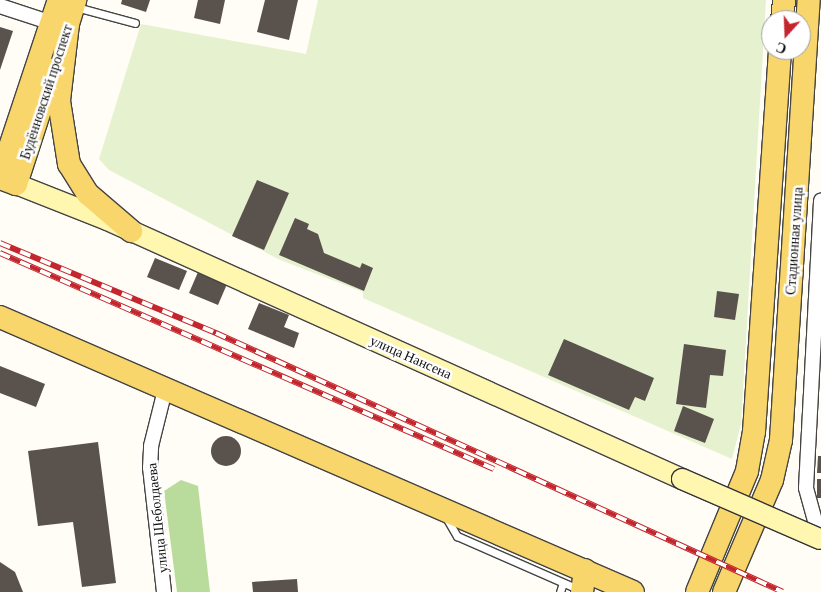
<!DOCTYPE html>
<html>
<head>
<meta charset="utf-8">
<style>
	body { margin:0 }
	#map { position:relative; width:821px; height:592px; overflow:hidden; background:#fffdf5; font-family:"Crimson Pro",serif }
	div>[style] { position:absolute }
	.forest>* { inset:0; background:#b9dc9c }
	.pitch>* { inset:0; background:#e6f2cf }
	.building>* { inset:0; background:#5a524d }
	.round { border-radius:50% }
	.roads { filter:drop-shadow(1px 0 #444) drop-shadow(-1px 0 #444) drop-shadow(0 1px #444) drop-shadow(0 -1px #444) }
	.lane>* { height:7px; margin:-3.5px; padding:0 3.5px; transform-origin:3.5px; border-radius:3.5px; background:#fff }
	.street>* { height:14px; margin:-7px; padding:0 7px; transform-origin:7px; border-radius:7px; background:#fff }
	.secondary>* { height:20px; margin:-10px; padding:0 10px; transform-origin:10px; border-radius:10px; background:#fff6b0 }
	.primary>* { height:22px; margin:-11px; padding:0 11px; transform-origin:11px; border-radius:11px; background:#f9d66b }
	.rail>* { height:5.5px; margin-top:-2.75px; transform-origin:0; background:repeating-linear-gradient(90deg,#fff 0 11px,#c4262e 0 22px); box-sizing:border-box; border-block:1px solid #c4262e }
	.bridges { filter:drop-shadow(1px 0 #333) drop-shadow(-1px 0 #333) drop-shadow(0 1px #333) drop-shadow(0 -1px #333) }
	.secondary-bridge>* { height:20px; margin:-10px; padding:0 10px; transform-origin:10px; border-radius:10px; background:#fff6b0 }
	span { translate:-50% -50%; white-space:nowrap; text-align:center; line-height:1.15; -webkit-text-stroke:5px #fff; paint-order:stroke }
	.street-label { font-size:14px; color:#111 }
	.north { position:absolute; left:761px; top:10px; width:50px; height:50px; box-sizing:border-box; background:#fff; border:1px solid #a0a0a0; border-radius:50%; rotate:200deg; font-size:14px; font-weight:700; line-height:20px; text-align:center; color:#111 }
	.north::after { content:''; display:block; margin:auto; width:18px; height:22px; background:#c4262e; clip-path:polygon(50% 0,100% 100%,50% 72%,0 100%) }
</style>
</head>
<body>
<div id="map">
	<div class="forest">
		<i style="clip-path:polygon(181px 480px,198px 486px,210px 592px,177px 592px,164px 491px)"></i>
	</div>
	<div class="pitch">
		<i style="clip-path:polygon(318px 0,766px 0,741px 424px,732px 459px,363px 298px,363px 292px,278px 259px,109px 170px,99px 159px,141px 24px,306px 54px)"></i>
	</div>
	<div class="building">
		<i style="clip-path:polygon(122px 0,150px 0,146px 12px,121px 4px)"></i>
		<i style="clip-path:polygon(198px 0,225px 0,220px 24px,194px 18px)"></i>
		<i style="clip-path:polygon(265px 0,298px 0,289px 40px,257px 32px)"></i>
		<i style="clip-path:polygon(0 27px,13px 31px,0 70px)"></i>
		<i style="clip-path:polygon(257px 180px,289px 193px,264px 250px,232px 236px)"></i>
		<i style="clip-path:polygon(295px 218px,309px 224px,307px 229px,318px 234px,324px 253px,360px 268px,362px 263px,373px 268px,364px 291px,279px 255px)"></i>
		<i style="clip-path:polygon(155px 258px,187px 271px,179px 290px,147px 277px)"></i>
		<i style="clip-path:polygon(198px 272px,227px 284px,218px 305px,189px 293px)"></i>
		<i style="clip-path:polygon(717px 291px,739px 294px,735px 320px,714px 317px)"></i>
		<i style="clip-path:polygon(259px 303px,289px 315px,284px 327px,299px 333px,294px 348px,248px 329px)"></i>
		<i style="clip-path:polygon(564px 339px,654px 378px,645px 401px,635px 397px,629px 410px,548px 375px)"></i>
		<i style="clip-path:polygon(684px 344px,726px 350px,723px 376px,710px 375px,706px 408px,676px 404px)"></i>
		<i style="clip-path:polygon(0 366px,45px 384px,36px 407px,0 393px)"></i>
		<i style="clip-path:polygon(683px 406px,714px 419px,705px 443px,674px 431px)"></i>
		<i class="round" style="left:211px;top:436px;width:30px;height:30px"></i>
		<i style="clip-path:polygon(98px 442px,116px 583px,82px 587px,73px 522px,38px 526px,28px 451px)"></i>
		<i style="clip-path:polygon(818px 456px,821px 456px,821px 473px,817px 473px)"></i>
		<i style="clip-path:polygon(817px 479px,821px 479px,821px 498px,817px 498px)"></i>
		<i style="clip-path:polygon(0 562px,15px 572px,23px 592px,0 592px)"></i>
		<i style="clip-path:polygon(297px 579px,298px 592px,253px 592px,252px 582px)"></i>
	</div>
	<div class="roads">
		<div class="lane">
			<i style="left:76px;top:7px;width:61px;rotate:15.2deg"></i>
			<i style="left:447px;top:519px;width:20px;rotate:60deg"></i>
			<i style="left:457px;top:536px;width:132px;rotate:23.7deg"></i>
			<i style="left:560px;top:592px;width:9px;rotate:-72deg"></i>
		</div>
		<div class="street">
			<i style="left:0;top:6px;width:55px;rotate:18.1deg"></i>
			<i style="left:820px;top:539px;width:53px;rotate:-105.4deg"></i>
			<i style="left:806px;top:488px;width:288px;rotate:-87deg"></i>
			<i style="left:164px;top:592px;width:125px;rotate:-96.4deg"></i>
			<i style="left:150px;top:468px;width:22px;rotate:-87deg"></i>
			<i style="left:151px;top:446px;width:62px;rotate:-76deg"></i>
		</div>
		<div class="secondary">
			<i style="left:16px;top:184px;width:98px;rotate:21.6deg"></i>
			<i style="left:107px;top:220px;width:631px;rotate:24.25deg"></i>
		</div>
		<div class="primary">
			<i style="left:782px;top:20px;width:20px;rotate:-84deg"></i>
			<i style="left:68px;top:24px;width:78px;rotate:96.7deg"></i>
			<i style="left:59px;top:101px;width:64px;rotate:81deg"></i>
			<i style="left:69px;top:164px;width:36px;rotate:58deg"></i>
			<i style="left:88px;top:194px;width:57px;rotate:40.7deg"></i>
			<i style="left:64px;top:37px;width:39px;rotate:-73deg"></i>
			<i style="left:0;top:177px;width:187px;rotate:-71.6deg"></i>
			<i style="left:0;top:178px;width:17px;rotate:21deg"></i>
			<i style="left:16px;top:184px;width:120px;rotate:-72deg"></i>
			<i style="left:0;top:317px;width:690px;rotate:23.48deg"></i>
			<i style="left:582px;top:592px;width:22px;rotate:-82deg"></i>
			<i style="left:697px;top:592px;width:131px;rotate:-67.5deg"></i>
			<i style="left:747px;top:471px;width:40px;rotate:-80deg"></i>
			<i style="left:754px;top:432px;width:383px;rotate:-86.1deg"></i>
			<i style="left:724px;top:592px;width:122px;rotate:-66.8deg"></i>
			<i style="left:772px;top:480px;width:41px;rotate:-77.3deg"></i>
			<i style="left:781px;top:440px;width:441px;rotate:-86.4deg"></i>
		</div>
	</div>
	<div class="rail">
		<i style="left:0;top:243px;width:234px;rotate:22.6deg"></i>
		<i style="left:216px;top:333px;width:623px;rotate:24.55deg"></i>
		<i style="left:0;top:253px;width:539px;rotate:23.62deg"></i>
	</div>
	<div class="bridges">
		<div class="secondary-bridge">
			<i style="left:682px;top:479px;width:150px;rotate:23.5deg"></i>
		</div>
	</div>
	<div class="street-label">
		<span style="left:46px;top:92px;rotate:-72deg">Будённовский проспект</span>
		<span style="left:794px;top:241px;rotate:-86deg">Стадионная улица</span>
		<span style="left:411px;top:357px;rotate:24deg">улица Нансена</span>
		<span style="left:157px;top:518px;rotate:-96deg">улица Шеболдаева</span>
	</div>
	<div class="north">С</div>
</div>
</body>
</html>
